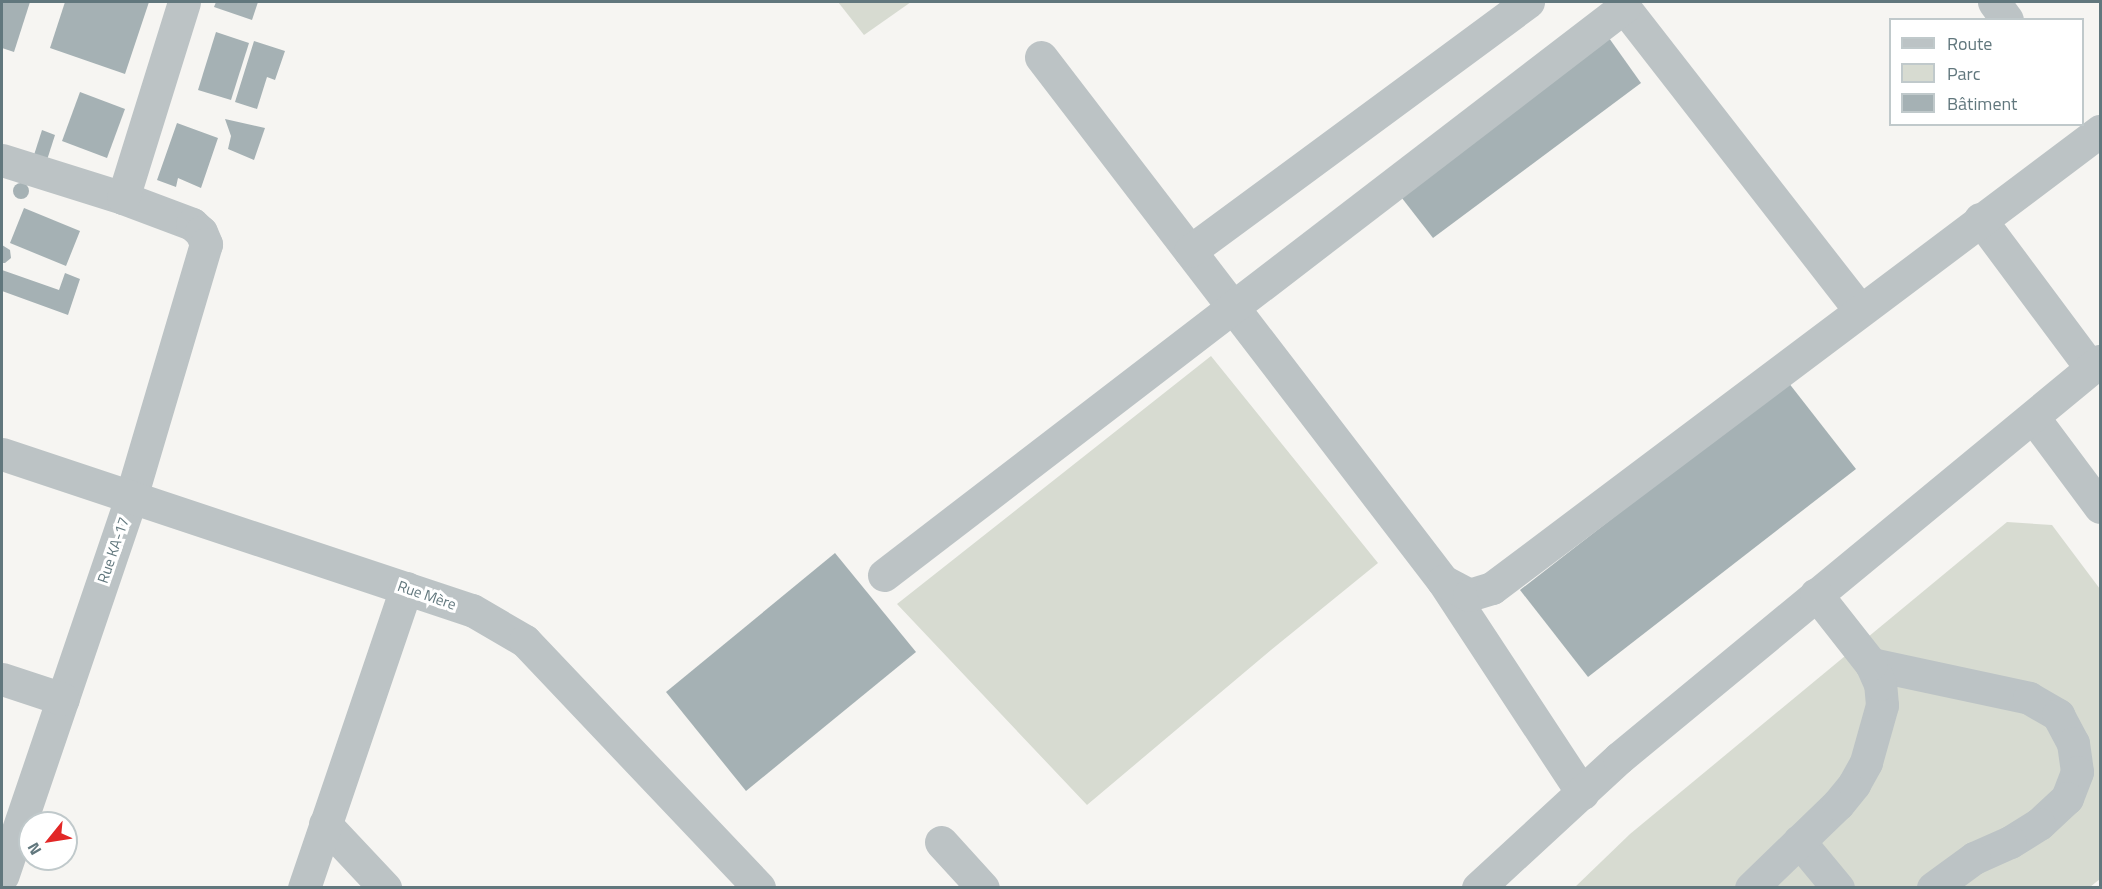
<!DOCTYPE html>
<html>
<head>
<meta charset="utf-8">
<style>
	body { margin:0 }
	#map { position:relative; width:2102px; height:889px; overflow:hidden; background:#f6f5f2; font-family:"Titillium Web",sans-serif }
	div>[style] { position:absolute }
	.green>* { inset:0; background:#d7dbd1 }
	.building>* { inset:0; background:#a5b1b4 }
	.round { border-radius:50% }
	.minor>* { height:33px; margin:-16.5px; padding:0 16.5px; transform-origin:16.5px; border-radius:16.5px; background:#bcc3c5 }
	span { translate:-50% -50%; white-space:nowrap; text-align:center; line-height:1.15; -webkit-text-stroke:6px #fff; paint-order:stroke }
	.street-label { font-size:15px; color:#61777d }
	.frame { position:absolute; inset:0; border:3px solid #61777d; pointer-events:none }
	.legend { position:absolute; left:1889px; top:18px; width:195px; height:108px; box-sizing:border-box; background:#fff; border:2px solid #c0c9cb; margin:0; padding:8px 10px; list-style:none; font-size:18px; color:#61777d }
	.legend li { display:flex; align-items:center; gap:12px; height:30px }
	.legend b { width:30px; border:2px solid #c0c9cb }
	.north { position:absolute; left:18px; top:811px; width:60px; height:60px; box-sizing:border-box; background:#fff; border:2px solid #c0c9cb; border-radius:50%; rotate:240deg; font-size:16px; font-weight:700; line-height:24px; text-align:center; color:#61777d }
	.north::after { content:''; display:block; margin:auto; width:21px; height:27px; background:#e22726; clip-path:polygon(50% 0,100% 100%,50% 72%,0 100%) }
</style>
</head>
<body>
<div id="map">
	<div class="green">
		<i style="clip-path:polygon(838px 2px,911px 2px,864px 35px)"></i>
		<i style="clip-path:polygon(1211px 356px,1378px 563px,1271px 650px,1087px 805px,897px 604px)"></i>
		<i style="clip-path:polygon(2007px 522px,2052px 525px,2100px 589px,2100px 879px,2090px 887px,1574px 888px,1630px 834px)"></i>
	</div>
	<div class="building">
		<i style="clip-path:polygon(2px 2px,30px 2px,14px 52px,2px 48px)"></i>
		<i style="clip-path:polygon(65px 2px,149px 2px,125px 74px,50px 48px)"></i>
		<i style="clip-path:polygon(216px 2px,258px 2px,252px 20px,214px 7px)"></i>
		<i style="clip-path:polygon(216px 32px,249px 43px,231px 100px,198px 90px)"></i>
		<i style="clip-path:polygon(1609px 38px,1641px 83px,1433px 238px,1398px 193px)"></i>
		<i style="clip-path:polygon(254px 41px,285px 51px,275px 80px,267px 77px,257px 109px,235px 102px)"></i>
		<i style="clip-path:polygon(80px 92px,125px 109px,107px 158px,62px 141px)"></i>
		<i style="clip-path:polygon(225px 119px,265px 128px,254px 160px,228px 149px,231px 136px)"></i>
		<i style="clip-path:polygon(177px 123px,218px 138px,201px 188px,178px 178px,176px 187px,157px 180px)"></i>
		<i style="clip-path:polygon(42px 130px,55px 135px,47px 160px,34px 155px)"></i>
		<i class="round" style="left:13px;top:183px;width:16px;height:16px"></i>
		<i style="clip-path:polygon(24px 208px,80px 231px,66px 266px,10px 243px)"></i>
		<i style="clip-path:polygon(2px 245px,10px 250px,11px 258px,5px 263px,2px 263px)"></i>
		<i style="clip-path:polygon(2px 270px,59px 290px,65px 273px,80px 279px,68px 315px,2px 291px)"></i>
		<i style="clip-path:polygon(1788px 382px,1856px 469px,1588px 677px,1520px 590px)"></i>
		<i style="clip-path:polygon(835px 553px,916px 652px,746px 791px,666px 692px)"></i>
	</div>
	<div class="minor">
		<i style="left:1620px;top:2px;width:390px;rotate:52.1deg"></i>
		<i style="left:1994px;top:2px;width:22px;rotate:54deg"></i>
		<i style="left:1041px;top:57px;width:660px;rotate:52.51deg"></i>
		<i style="left:1443px;top:581px;width:254px;rotate:56.7deg"></i>
		<i style="left:2px;top:160px;width:127px;rotate:17.4deg"></i>
		<i style="left:123px;top:198px;width:74px;rotate:20.6deg"></i>
		<i style="left:192px;top:224px;width:12px;rotate:42deg"></i>
		<i style="left:201px;top:232px;width:13px;rotate:67deg"></i>
		<i style="left:206px;top:244px;width:265px;rotate:106.5deg"></i>
		<i style="left:131px;top:498px;width:399px;rotate:108.8deg"></i>
		<i style="left:123px;top:198px;width:205px;rotate:-72.7deg"></i>
		<i style="left:1980px;top:219px;width:186px;rotate:53.3deg"></i>
		<i style="left:1190px;top:251px;width:420px;rotate:-36.4deg"></i>
		<i style="left:2033px;top:417px;width:112px;rotate:53.3deg"></i>
		<i style="left:2px;top:454px;width:495px;rotate:18.4deg"></i>
		<i style="left:472px;top:610px;width:61px;rotate:30.3deg"></i>
		<i style="left:525px;top:641px;width:340px;rotate:46.5deg"></i>
		<i style="left:884px;top:575px;width:933px;rotate:-37.51deg"></i>
		<i style="left:1443px;top:581px;width:30px;rotate:28deg"></i>
		<i style="left:1469px;top:595px;width:24px;rotate:-17deg"></i>
		<i style="left:1492px;top:588px;width:761px;rotate:-36.93deg"></i>
		<i style="left:1871px;top:664px;width:162px;rotate:12.1deg"></i>
		<i style="left:2029px;top:698px;width:34px;rotate:30deg"></i>
		<i style="left:2058px;top:715px;width:32px;rotate:62deg"></i>
		<i style="left:2073px;top:743px;width:29px;rotate:82deg"></i>
		<i style="left:2077px;top:772px;width:28px;rotate:111deg"></i>
		<i style="left:2067px;top:798px;width:38px;rotate:137deg"></i>
		<i style="left:2039px;top:824px;width:34px;rotate:148deg"></i>
		<i style="left:2010px;top:842px;width:39px;rotate:156deg"></i>
		<i style="left:1974px;top:858px;width:51px;rotate:143.8deg"></i>
		<i style="left:2px;top:679px;width:64px;rotate:18.2deg"></i>
		<i style="left:325px;top:824px;width:88px;rotate:46.8deg"></i>
		<i style="left:1799px;top:841px;width:61px;rotate:50.3deg"></i>
		<i style="left:941px;top:842px;width:62px;rotate:47.6deg"></i>
		<i style="left:304px;top:888px;width:317px;rotate:-71.2deg"></i>
		<i style="left:1478px;top:888px;width:192px;rotate:-42.7deg"></i>
		<i style="left:1619px;top:758px;width:624px;rotate:-39.54deg"></i>
		<i style="left:1751px;top:888px;width:121px;rotate:-44deg"></i>
		<i style="left:1838px;top:804px;width:26px;rotate:-51deg"></i>
		<i style="left:1854px;top:784px;width:25px;rotate:-61deg"></i>
		<i style="left:1866px;top:762px;width:59px;rotate:-74.3deg"></i>
		<i style="left:1882px;top:705px;width:21px;rotate:-95deg"></i>
		<i style="left:1880px;top:684px;width:22px;rotate:-114deg"></i>
		<i style="left:1871px;top:664px;width:89px;rotate:-128.2deg"></i>
	</div>
	<div class="street-label">
		<span style="left:113px;top:550px;rotate:-71deg">Rue KA-17</span>
		<span style="left:427px;top:595px;rotate:19deg">Rue Mère</span>
	</div>
	<div class="frame"></div>
	<ul class="legend">
	<li><b style="height:8px;background:#bcc3c5"></b>Route</li>
	<li><b style="height:16px;background:#d7dbd1"></b>Parc</li>
	<li><b style="height:16px;background:#a5b1b4"></b>Bâtiment</li>
	</ul>
	<div class="north">N</div>
</div>
</body>
</html>
